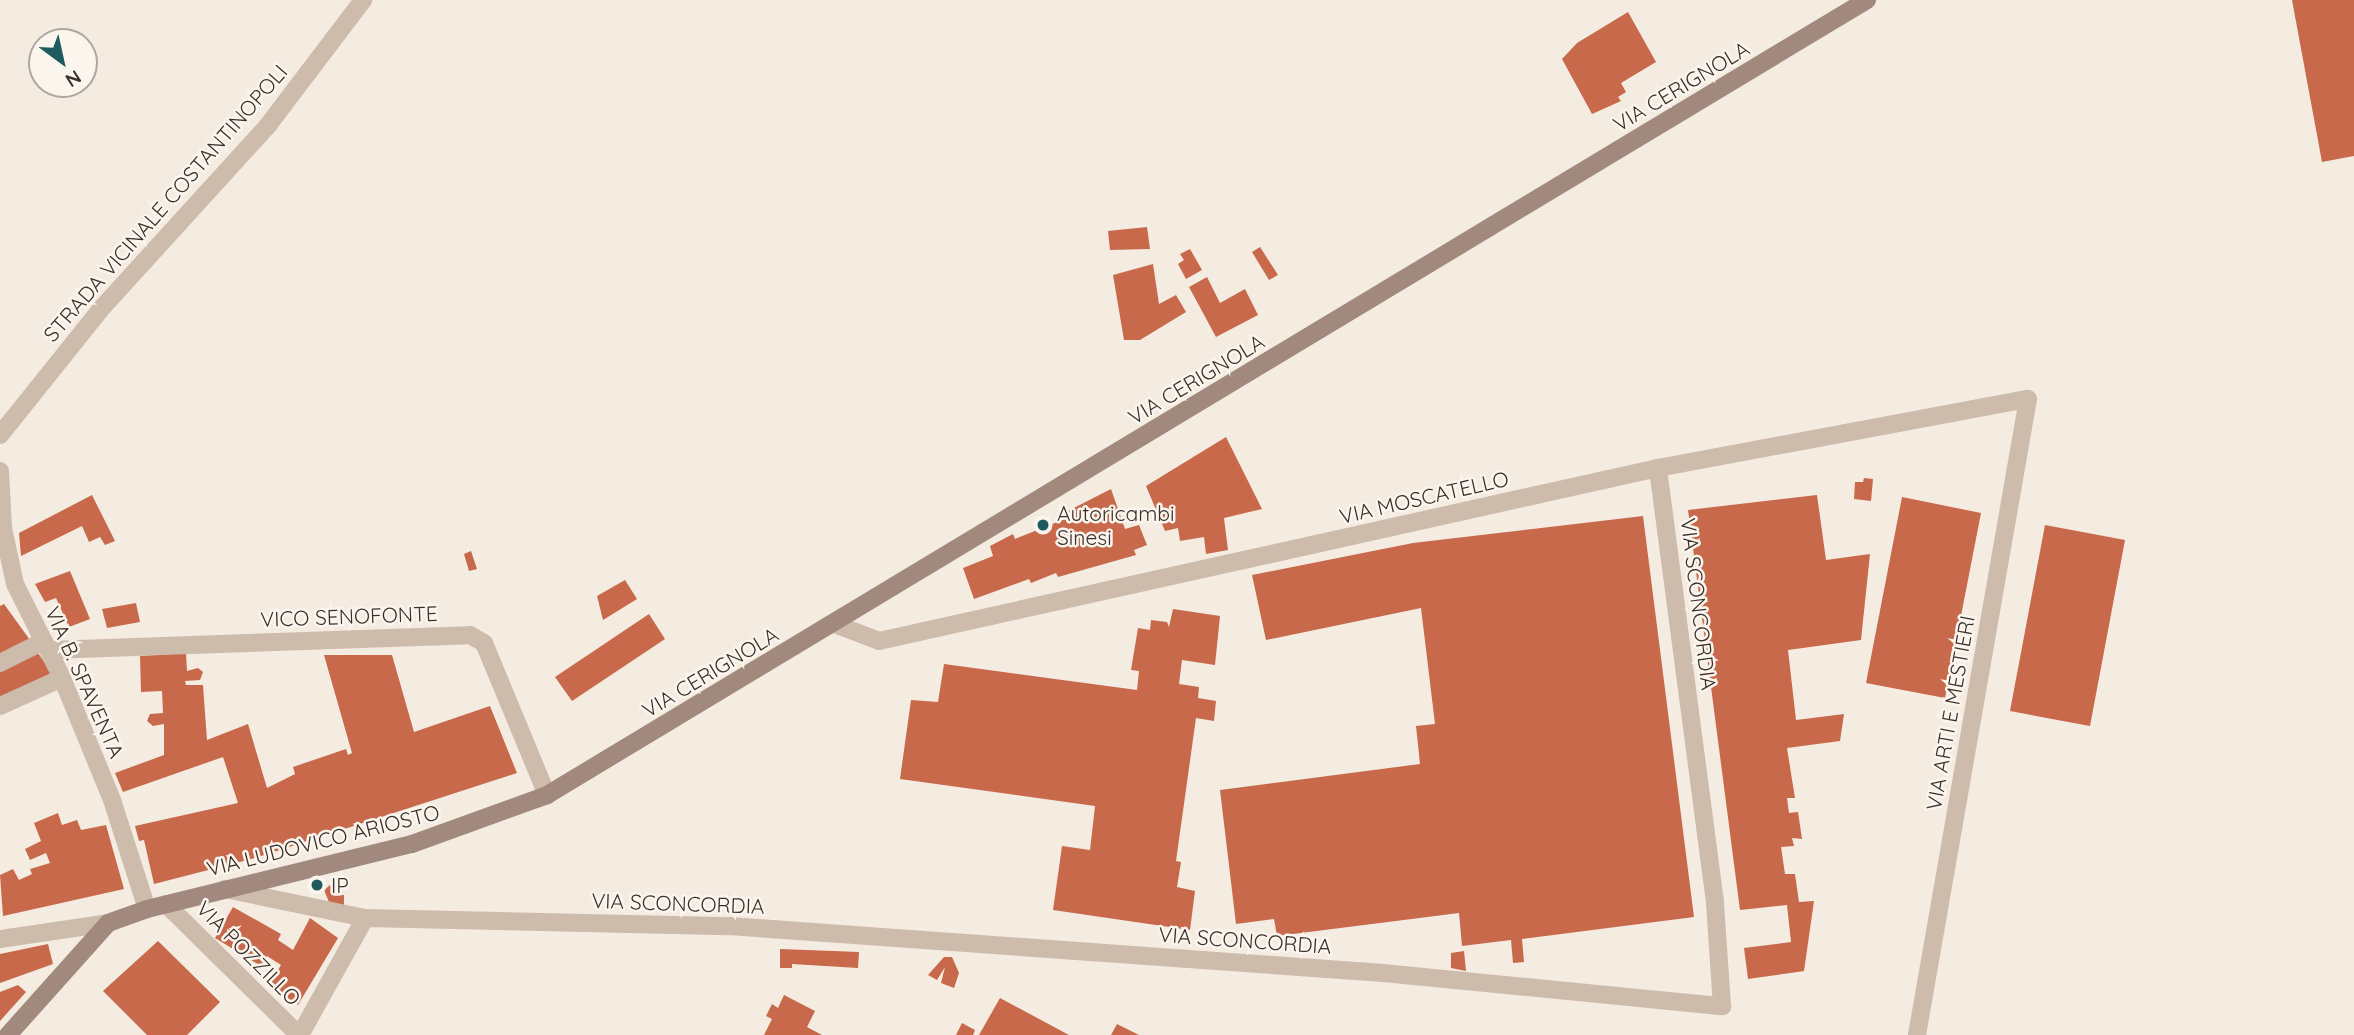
<!DOCTYPE html>
<html>
<head>
<meta charset="utf-8">
<style>
	body { margin:0 }
	#map { position:relative; width:2354px; height:1035px; overflow:hidden; background:#f4ebe1; font-family:Quicksand,sans-serif }
	div>[style] { position:absolute }
	.building>* { inset:0; background:#c8694b }
	.street>* { height:18px; margin:-9px; padding:0 9px; transform-origin:9px; border-radius:9px; background:#cdbbac }
	.secondary>* { height:18px; margin:-9px; padding:0 9px; transform-origin:9px; border-radius:9px; background:#a18a7d }
	.dots>* { width:19px; height:19px; translate:-50% -50%; box-sizing:border-box; border:4px solid #fbf5ee; border-radius:50% }
	span { translate:-50% -50%; white-space:nowrap; text-align:center; line-height:1.15; -webkit-text-stroke:5px #fbf5ee; paint-order:stroke }
	.street-label { font-size:21px; color:#3b302b }
	.poi-label { font-size:21px; color:#3b302b }
	.left { translate:0 -50%; text-align:left }
	.north { position:absolute; left:28px; top:28px; width:70px; height:70px; box-sizing:border-box; background:#fbf5ee; border:2px solid #aea6a0; border-radius:50%; rotate:147deg; font-size:19px; font-weight:700; line-height:28px; text-align:center; color:#3b302b }
	.north::after { content:''; display:block; margin:auto; width:24px; height:32px; background:#1f5a5e; clip-path:polygon(50% 0,100% 100%,50% 72%,0 100%) }
</style>
</head>
<body>
<div id="map">
	<div class="building">
		<i style="clip-path:polygon(2292px 0,2354px 0,2354px 156px,2322px 162px)"></i>
		<i style="clip-path:polygon(1628px 12px,1656px 62px,1621px 83px,1626px 92px,1618px 97px,1621px 101px,1592px 114px,1562px 59px,1577px 43px)"></i>
		<i style="clip-path:polygon(1147px 227px,1150px 249px,1110px 250px,1108px 231px)"></i>
		<i style="clip-path:polygon(1260px 247px,1278px 275px,1269px 280px,1252px 252px)"></i>
		<i style="clip-path:polygon(1190px 249px,1202px 270px,1186px 279px,1178px 264px,1184px 260px,1180px 254px)"></i>
		<i style="clip-path:polygon(1153px 264px,1159px 304px,1176px 295px,1186px 312px,1140px 340px,1124px 340px,1113px 275px)"></i>
		<i style="clip-path:polygon(1207px 277px,1220px 303px,1245px 289px,1258px 315px,1216px 337px,1189px 287px)"></i>
		<i style="clip-path:polygon(1226px 437px,1262px 509px,1224px 518px,1228px 550px,1206px 554px,1204px 537px,1180px 541px,1178px 528px,1165px 531px,1146px 486px)"></i>
		<i style="clip-path:polygon(1864px 478px,1873px 479px,1871px 501px,1854px 499px,1855px 482px,1863px 482px)"></i>
		<i style="clip-path:polygon(1111px 489px,1125px 529px,1139px 525px,1147px 545px,1134px 550px,1136px 555px,1058px 577px,1056px 573px,1031px 583px,1029px 579px,974px 599px,963px 568px,993px 556px,990px 546px,1013px 534px,1015px 539px,1065px 519px,1062px 514px)"></i>
		<i style="clip-path:polygon(92px 495px,115px 541px,105px 545px,100px 537px,89px 542px,82px 526px,21px 556px,19px 533px)"></i>
		<i style="clip-path:polygon(1817px 495px,1826px 560px,1870px 554px,1861px 640px,1788px 650px,1796px 720px,1844px 714px,1840px 741px,1787px 748px,1795px 798px,1787px 798px,1789px 813px,1798px 812px,1802px 839px,1792px 838px,1794px 846px,1781px 847px,1785px 874px,1795px 874px,1799px 902px,1814px 901px,1804px 971px,1748px 979px,1744px 948px,1791px 942px,1787px 905px,1740px 910px,1688px 510px)"></i>
		<i style="clip-path:polygon(1902px 497px,1981px 513px,1945px 698px,1866px 683px)"></i>
		<i style="clip-path:polygon(1643px 516px,1694px 917px,1522px 939px,1524px 962px,1513px 963px,1511px 940px,1462px 946px,1459px 913px,1277px 936px,1274px 919px,1236px 924px,1220px 790px,1420px 764px,1416px 726px,1435px 724px,1421px 608px,1266px 640px,1252px 575px,1413px 543px)"></i>
		<i style="clip-path:polygon(2045px 525px,2125px 540px,2090px 726px,2010px 711px)"></i>
		<i style="clip-path:polygon(471px 551px,477px 569px,469px 571px,464px 554px)"></i>
		<i style="clip-path:polygon(70px 571px,90px 619px,69px 627px,56px 598px,45px 602px,35px 584px)"></i>
		<i style="clip-path:polygon(625px 580px,637px 599px,603px 620px,597px 596px)"></i>
		<i style="clip-path:polygon(136px 603px,140px 622px,107px 628px,102px 609px)"></i>
		<i style="clip-path:polygon(4px 604px,30px 640px,0 655px,0 606px)"></i>
		<i style="clip-path:polygon(1173px 609px,1220px 616px,1215px 665px,1182px 660px,1179px 684px,1199px 687px,1198px 698px,1216px 701px,1214px 721px,1196px 718px,1176px 861px,1181px 862px,1177px 887px,1195px 891px,1190px 930px,1053px 910px,1062px 846px,1090px 850px,1095px 806px,900px 779px,911px 700px,938px 702px,944px 664px,1137px 690px,1139px 671px,1131px 670px,1138px 628px,1150px 630px,1151px 620px,1167px 622px,1169px 627px)"></i>
		<i style="clip-path:polygon(649px 614px,665px 639px,572px 701px,555px 677px)"></i>
		<i style="clip-path:polygon(38px 653px,52px 673px,0 698px,0 671px)"></i>
		<i style="clip-path:polygon(186px 653px,187px 671px,198px 668px,203px 672px,200px 680px,185px 681px,186px 685px,203px 685px,207px 740px,248px 724px,267px 788px,295px 774px,293px 767px,346px 749px,348px 755px,352px 753px,324px 655px,392px 655px,414px 732px,490px 706px,517px 773px,255px 858px,154px 884px,144px 840px,139px 841px,135px 826px,238px 803px,223px 757px,123px 792px,115px 773px,164px 755px,164px 724px,153px 726px,147px 721px,150px 714px,163px 713px,162px 691px,141px 692px,140px 656px)"></i>
		<i style="clip-path:polygon(58px 813px,62px 825px,77px 820px,81px 830px,106px 825px,124px 889px,3px 916px,0 875px,13px 869px,19px 880px,32px 874px,30px 869px,50px 863px,46px 853px,30px 860px,25px 849px,41px 841px,34px 823px)"></i>
		<i style="clip-path:polygon(330px 885px,335px 896px,344px 895px,344px 907px,329px 902px,324px 890px)"></i>
		<i style="clip-path:polygon(233px 907px,281px 934px,278px 940px,293px 950px,310px 918px,338px 938px,298px 1005px,269px 986px,281px 965px,267px 956px,261px 966px,215px 938px)"></i>
		<i style="clip-path:polygon(158px 941px,220px 1002px,187px 1035px,147px 1035px,103px 991px)"></i>
		<i style="clip-path:polygon(48px 944px,53px 964px,0 983px,0 954px)"></i>
		<i style="clip-path:polygon(780px 949px,859px 952px,858px 968px,792px 964px,792px 968px,780px 968px)"></i>
		<i style="clip-path:polygon(1464px 951px,1466px 971px,1451px 968px,1451px 953px)"></i>
		<i style="clip-path:polygon(944px 957px,952px 957px,959px 973px,954px 988px,941px 983px,945px 967px,937px 980px,928px 975px)"></i>
		<i style="clip-path:polygon(18px 985px,26px 992px,0 1021px,0 992px)"></i>
		<i style="clip-path:polygon(784px 995px,815px 1011px,807px 1027px,822px 1035px,764px 1035px,772px 1019px,766px 1016px,772px 1004px,778px 1008px)"></i>
		<i style="clip-path:polygon(1000px 998px,1069px 1035px,979px 1035px)"></i>
		<i style="clip-path:polygon(962px 1023px,975px 1030px,973px 1035px,956px 1035px)"></i>
		<i style="clip-path:polygon(1117px 1024px,1139px 1035px,1111px 1035px)"></i>
	</div>
	<div class="street">
		<i style="left:0;top:435px;width:160px;rotate:-51.3deg"></i>
		<i style="left:100px;top:310px;width:251px;rotate:-47.7deg"></i>
		<i style="left:269px;top:124px;width:156px;rotate:-52.8deg"></i>
		<i style="left:0;top:471px;width:57px;rotate:87deg"></i>
		<i style="left:3px;top:528px;width:57px;rotate:77.9deg"></i>
		<i style="left:15px;top:584px;width:105px;rotate:63.4deg"></i>
		<i style="left:62px;top:678px;width:132px;rotate:67.7deg"></i>
		<i style="left:112px;top:800px;width:114px;rotate:72.2deg"></i>
		<i style="left:835px;top:624px;width:47px;rotate:21.1deg"></i>
		<i style="left:879px;top:641px;width:798px;rotate:-12.52deg"></i>
		<i style="left:1658px;top:468px;width:376px;rotate:-10.6deg"></i>
		<i style="left:2028px;top:399px;width:646px;rotate:99.9deg"></i>
		<i style="left:49px;top:650px;width:421px;rotate:-2deg"></i>
		<i style="left:470px;top:635px;width:16px;rotate:30deg"></i>
		<i style="left:484px;top:643px;width:165px;rotate:67.5deg"></i>
		<i style="left:0;top:663px;width:49px;rotate:-26.6deg"></i>
		<i style="left:0;top:706px;width:68px;rotate:-24.3deg"></i>
		<i style="left:225px;top:889px;width:143px;rotate:11.7deg"></i>
		<i style="left:365px;top:918px;width:364px;rotate:1.3deg"></i>
		<i style="left:729px;top:926px;width:656px;rotate:4.11deg"></i>
		<i style="left:1383px;top:973px;width:341px;rotate:5.6deg"></i>
		<i style="left:1722px;top:1006px;width:104px;rotate:-93.9deg"></i>
		<i style="left:1715px;top:902px;width:438px;rotate:-97.5deg"></i>
		<i style="left:166px;top:904px;width:187px;rotate:44.6deg"></i>
		<i style="left:0;top:939px;width:109px;rotate:-8.4deg"></i>
		<i style="left:300px;top:1035px;width:134px;rotate:-60.9deg"></i>
	</div>
	<div class="secondary">
		<i style="left:8px;top:1035px;width:150px;rotate:-48.2deg"></i>
		<i style="left:108px;top:923px;width:41px;rotate:-19.7deg"></i>
		<i style="left:147px;top:909px;width:273px;rotate:-13.8deg"></i>
		<i style="left:412px;top:844px;width:144px;rotate:-19.9deg"></i>
		<i style="left:547px;top:795px;width:1541px;rotate:-31.06deg"></i>
	</div>
	<div class="dots">
		<i style="left:1043px;top:525px;background:#1f5a5e"></i>
		<i style="left:317px;top:885px;background:#1f5a5e"></i>
	</div>
	<div class="street-label">
		<span style="left:1681px;top:86px;rotate:-31deg">VIA CERIGNOLA</span>
		<span style="left:165px;top:203px;rotate:-49deg">STRADA VICINALE COSTANTINOPOLI</span>
		<span style="left:1196px;top:379px;rotate:-31deg">VIA CERIGNOLA</span>
		<span style="left:1424px;top:497px;rotate:-13deg">VIA MOSCATELLO</span>
		<span style="left:1699px;top:604px;rotate:83deg">VIA SCONCORDIA</span>
		<span style="left:349px;top:616px;rotate:-2deg">VICO SENOFONTE</span>
		<span style="left:710px;top:672px;rotate:-31deg">VIA CERIGNOLA</span>
		<span style="left:85px;top:682px;rotate:66deg">VIA B. SPAVENTA</span>
		<span style="left:1950px;top:713px;rotate:-80deg">VIA ARTI E MESTIERI</span>
		<span style="left:323px;top:840px;rotate:-14deg">VIA LUDOVICO ARIOSTO</span>
		<span style="left:678px;top:903px;rotate:2deg">VIA SCONCORDIA</span>
		<span style="left:1245px;top:940px;rotate:4deg">VIA SCONCORDIA</span>
		<span style="left:249px;top:953px;rotate:45deg">VIA POZZILLO</span>
	</div>
	<div class="poi-label">
		<span class="left" style="left:1057px;top:525px">Autoricambi<br>Sinesi</span>
		<span class="left" style="left:331px;top:885px">IP</span>
	</div>
	<div class="north">N</div>
</div>
</body>
</html>
